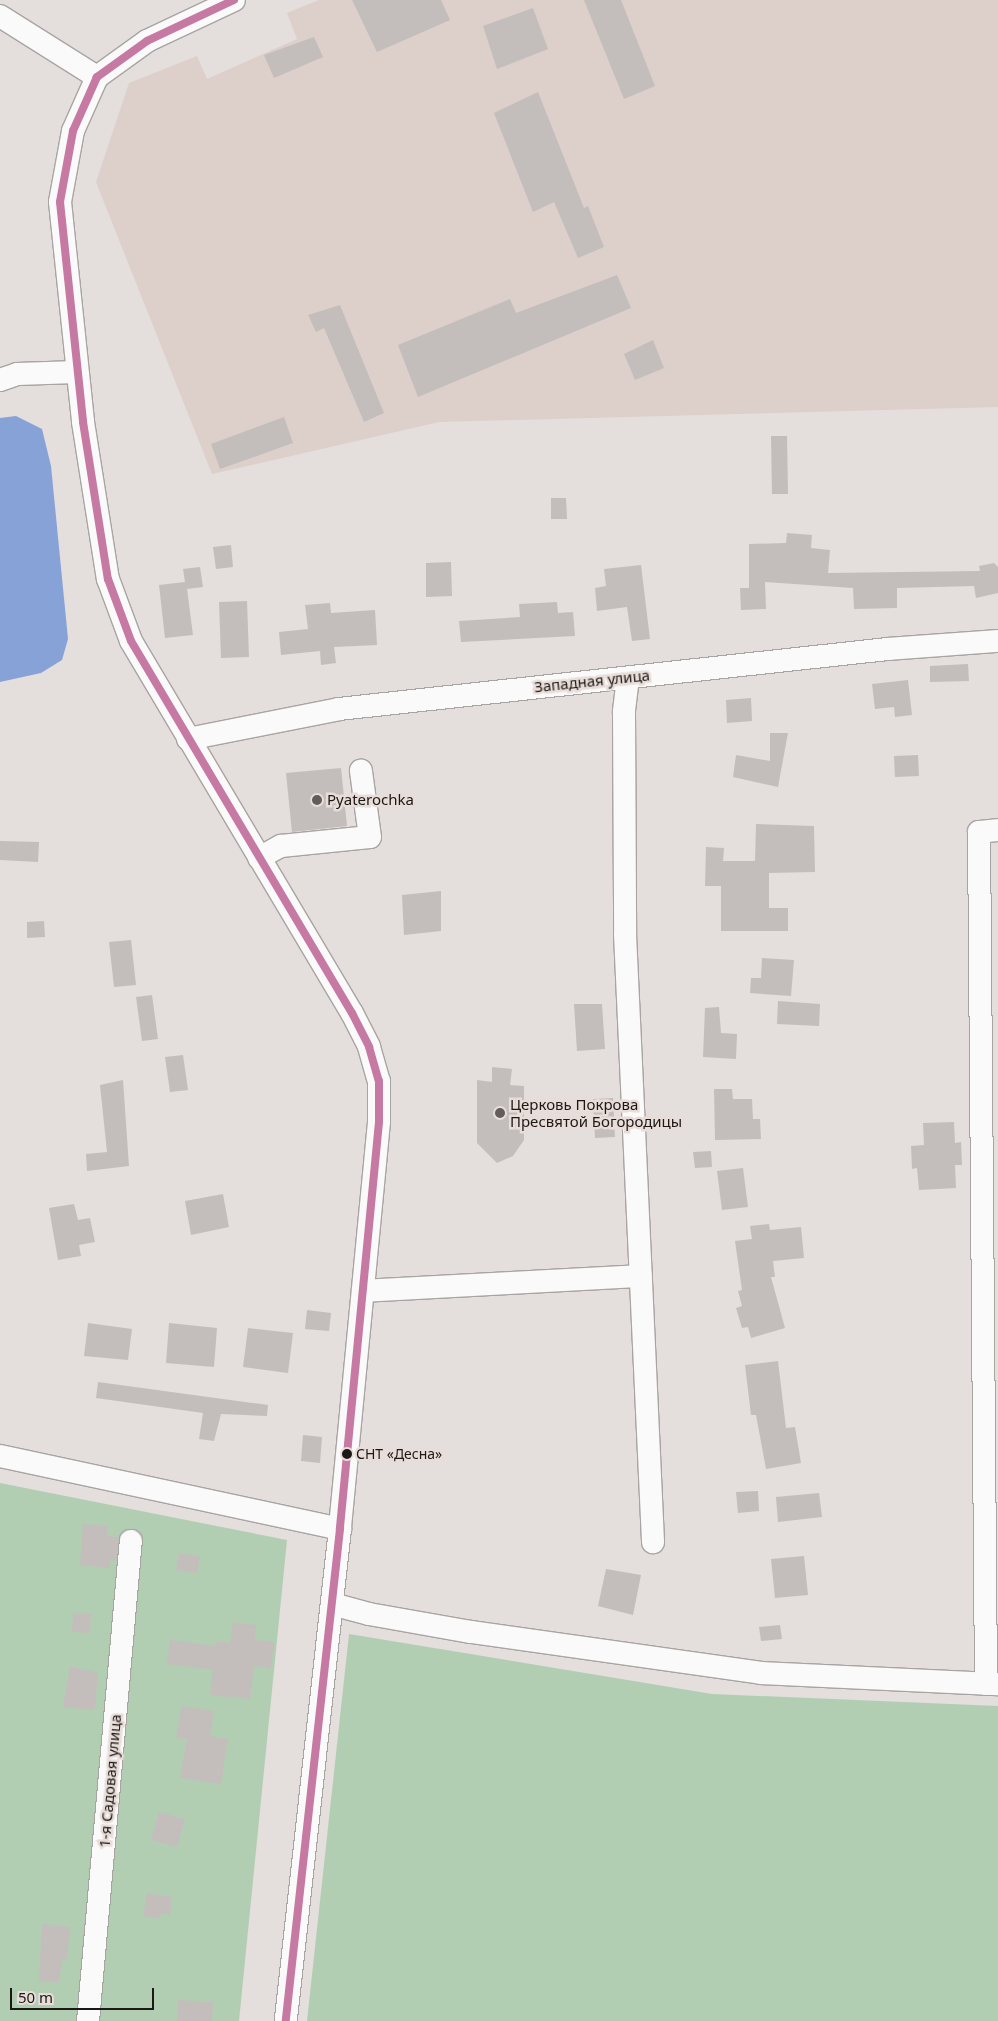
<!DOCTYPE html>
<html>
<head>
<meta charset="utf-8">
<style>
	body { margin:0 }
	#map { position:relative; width:998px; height:2021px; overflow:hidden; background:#e4dedc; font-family:"Noto Sans",sans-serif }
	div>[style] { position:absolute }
	.built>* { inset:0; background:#ddcfca }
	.green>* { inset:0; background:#b2ceb2 }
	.water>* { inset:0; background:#87a2d7 }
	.building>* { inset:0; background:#c3bebc }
	.roads { filter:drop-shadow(1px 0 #a8a4a2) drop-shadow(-1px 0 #a8a4a2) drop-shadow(0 1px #a8a4a2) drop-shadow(0 -1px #a8a4a2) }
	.minor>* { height:22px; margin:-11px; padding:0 11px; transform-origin:11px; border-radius:11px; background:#fbfafa }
	.bus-1>* { height:8px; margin:-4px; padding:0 4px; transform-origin:4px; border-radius:4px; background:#c67aa3 }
	.dots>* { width:14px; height:14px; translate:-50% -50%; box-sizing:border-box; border:2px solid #e8ddd8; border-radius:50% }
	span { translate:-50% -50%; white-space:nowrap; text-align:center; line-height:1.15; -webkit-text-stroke:5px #e8ddd8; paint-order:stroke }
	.bus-label { font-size:14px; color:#1c1816 }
	.left { translate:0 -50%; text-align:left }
	.street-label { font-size:15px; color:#1c1816 }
	.poi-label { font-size:15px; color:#1c1816 }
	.scale { position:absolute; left:10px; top:1988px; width:144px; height:22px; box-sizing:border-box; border:2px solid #1c1816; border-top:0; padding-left:6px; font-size:15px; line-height:18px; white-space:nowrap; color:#1c1816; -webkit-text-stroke:4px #e8ddd8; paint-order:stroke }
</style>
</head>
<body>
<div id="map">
	<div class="built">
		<i style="clip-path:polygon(319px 0,998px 0,998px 407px,439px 422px,212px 474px,96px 182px,129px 83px,197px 56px,207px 79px,297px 39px,287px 13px)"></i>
	</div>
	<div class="green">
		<i style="clip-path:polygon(0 1483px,287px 1540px,239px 2021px,0 2021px)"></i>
		<i style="clip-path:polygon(349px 1634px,712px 1694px,998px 1706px,998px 2021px,307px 2021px)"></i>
	</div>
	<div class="water">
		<i style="clip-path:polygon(16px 416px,42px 429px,51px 466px,68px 639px,62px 660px,41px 673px,0 682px,0 418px)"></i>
	</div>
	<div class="building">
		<i style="clip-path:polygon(352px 0,441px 0,450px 20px,377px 52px)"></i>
		<i style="clip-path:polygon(584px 0,621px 0,655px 86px,624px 99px)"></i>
		<i style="clip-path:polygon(533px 8px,548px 49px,497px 69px,483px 26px)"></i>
		<i style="clip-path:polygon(314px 37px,323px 57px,274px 78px,264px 55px)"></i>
		<i style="clip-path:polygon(538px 92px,584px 208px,588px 206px,604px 247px,578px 258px,554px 202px,533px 212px,494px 113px)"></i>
		<i style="clip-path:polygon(617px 275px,631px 308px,418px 397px,398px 345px,510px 299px,516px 313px)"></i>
		<i style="clip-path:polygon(340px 305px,384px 413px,364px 422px,324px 328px,316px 332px,308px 315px)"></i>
		<i style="clip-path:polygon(653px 340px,664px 368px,635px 380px,624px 354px)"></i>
		<i style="clip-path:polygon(284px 417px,293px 443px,220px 469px,211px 444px)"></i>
		<i style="clip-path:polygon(771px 436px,787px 436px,788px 494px,772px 494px)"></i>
		<i style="clip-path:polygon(551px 498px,566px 498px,567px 519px,551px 519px)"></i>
		<i style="clip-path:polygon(787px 533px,812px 535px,811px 548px,830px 550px,828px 573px,980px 571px,979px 566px,994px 563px,998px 567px,998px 593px,976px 598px,974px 586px,897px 588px,897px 608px,854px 609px,853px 588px,765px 582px,766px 609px,741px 610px,740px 588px,749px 588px,749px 544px,786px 543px)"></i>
		<i style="clip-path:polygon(231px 545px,233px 567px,216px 569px,213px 547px)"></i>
		<i style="clip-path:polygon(451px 562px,452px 596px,426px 597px,426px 563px)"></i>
		<i style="clip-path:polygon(641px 565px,650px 639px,632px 641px,627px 607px,597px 611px,595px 588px,606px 586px,604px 569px)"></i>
		<i style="clip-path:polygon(200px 567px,203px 587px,187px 589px,193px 635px,165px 638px,159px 585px,185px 582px,183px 569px)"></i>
		<i style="clip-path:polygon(247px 601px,249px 657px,221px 658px,219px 602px)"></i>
		<i style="clip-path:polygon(557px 602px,558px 613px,573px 612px,575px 636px,461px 642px,459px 621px,520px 617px,519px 604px)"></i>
		<i style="clip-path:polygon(330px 603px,331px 613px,375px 610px,377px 645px,334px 647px,336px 663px,321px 665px,320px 651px,281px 655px,279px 632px,308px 629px,305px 605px)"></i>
		<i style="clip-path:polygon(968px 664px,969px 681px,930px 682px,930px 666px)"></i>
		<i style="clip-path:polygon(908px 680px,912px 715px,895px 717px,894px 707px,875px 709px,872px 684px)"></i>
		<i style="clip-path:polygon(751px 698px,752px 721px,727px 723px,726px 700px)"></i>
		<i style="clip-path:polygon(770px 733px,788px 733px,778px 787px,733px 777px,736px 755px,770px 761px)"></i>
		<i style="clip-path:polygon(918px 755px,919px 776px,895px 777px,894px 756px)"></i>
		<i style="clip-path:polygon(341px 768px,347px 826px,292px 832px,286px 773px)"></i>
		<i style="clip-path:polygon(756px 824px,814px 826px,815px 872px,769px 873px,769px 908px,788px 908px,788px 931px,721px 931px,721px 886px,705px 886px,706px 847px,724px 848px,723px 861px,755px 861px)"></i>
		<i style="clip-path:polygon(0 841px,39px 842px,38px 862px,0 860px)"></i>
		<i style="clip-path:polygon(441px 891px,441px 931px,404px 935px,402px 895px)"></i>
		<i style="clip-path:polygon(44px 921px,45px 937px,27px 938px,27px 922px)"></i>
		<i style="clip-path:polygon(131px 940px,136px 985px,114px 987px,109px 942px)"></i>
		<i style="clip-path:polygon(762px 958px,794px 960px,791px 996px,750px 993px,751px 978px,761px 978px)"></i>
		<i style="clip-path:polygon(152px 995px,158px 1039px,142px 1041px,136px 997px)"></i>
		<i style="clip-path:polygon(778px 1001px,820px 1004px,819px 1026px,777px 1024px)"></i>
		<i style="clip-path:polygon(574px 1004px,602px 1004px,605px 1049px,577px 1051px)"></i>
		<i style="clip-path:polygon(719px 1007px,721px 1033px,737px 1034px,736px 1059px,703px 1057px,705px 1008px)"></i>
		<i style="clip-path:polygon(183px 1055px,188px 1090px,170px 1092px,165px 1057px)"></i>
		<i style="clip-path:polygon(492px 1067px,512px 1069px,510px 1085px,524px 1086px,524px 1140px,513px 1156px,497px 1163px,477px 1143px,477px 1080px,492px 1082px)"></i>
		<i style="clip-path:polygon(123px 1080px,129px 1166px,87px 1171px,86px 1154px,107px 1152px,100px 1085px)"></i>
		<i style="clip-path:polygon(714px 1089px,732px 1089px,733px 1099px,752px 1099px,753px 1119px,760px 1119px,761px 1139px,715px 1140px)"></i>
		<i style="clip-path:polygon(613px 1098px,615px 1137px,595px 1138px,593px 1099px)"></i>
		<i style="clip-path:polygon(954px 1122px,955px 1143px,961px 1142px,962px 1165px,955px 1165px,956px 1188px,919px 1190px,917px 1168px,912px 1169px,911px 1146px,924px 1145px,923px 1123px)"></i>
		<i style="clip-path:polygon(711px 1151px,712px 1167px,695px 1168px,693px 1152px)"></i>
		<i style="clip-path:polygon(743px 1168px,748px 1207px,722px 1210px,717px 1171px)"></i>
		<i style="clip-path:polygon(223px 1194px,229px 1227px,191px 1235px,185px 1201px)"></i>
		<i style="clip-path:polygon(74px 1204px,78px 1220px,90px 1218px,95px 1242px,79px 1245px,81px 1256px,58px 1260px,49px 1208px)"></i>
		<i style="clip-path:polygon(769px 1224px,770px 1230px,801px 1227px,804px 1258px,773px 1261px,775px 1277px,771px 1277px,785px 1328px,751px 1338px,748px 1327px,742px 1328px,736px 1308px,742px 1306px,738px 1291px,742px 1290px,735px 1241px,752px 1239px,750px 1226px)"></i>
		<i style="clip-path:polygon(307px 1310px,331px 1313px,329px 1331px,305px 1329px)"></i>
		<i style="clip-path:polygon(88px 1323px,132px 1329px,128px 1360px,84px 1356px)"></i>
		<i style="clip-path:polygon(169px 1323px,217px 1328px,214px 1367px,166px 1363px)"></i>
		<i style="clip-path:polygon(248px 1328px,293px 1333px,288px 1373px,243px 1367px)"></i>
		<i style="clip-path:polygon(778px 1361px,786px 1428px,795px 1427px,801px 1463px,766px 1469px,756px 1415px,751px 1415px,745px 1365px)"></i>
		<i style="clip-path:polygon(98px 1382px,268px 1405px,267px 1416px,221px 1414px,214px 1441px,199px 1439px,203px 1413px,96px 1398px)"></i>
		<i style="clip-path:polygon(303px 1435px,322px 1437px,320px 1463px,301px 1461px)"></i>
		<i style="clip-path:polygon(758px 1491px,759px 1511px,738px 1513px,736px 1492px)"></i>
		<i style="clip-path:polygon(819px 1493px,822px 1517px,778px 1522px,776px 1497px)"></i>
		<i style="clip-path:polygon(83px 1524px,108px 1526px,107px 1536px,119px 1537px,116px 1561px,110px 1560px,109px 1568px,80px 1565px)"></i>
		<i style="clip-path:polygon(179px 1553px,200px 1557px,197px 1573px,176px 1570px)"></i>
		<i style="clip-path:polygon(804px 1556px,808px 1595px,775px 1598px,771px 1559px)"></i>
		<i style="clip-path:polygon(606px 1569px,641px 1575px,633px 1615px,598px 1606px)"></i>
		<i style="clip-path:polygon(73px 1613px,91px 1614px,90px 1633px,72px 1632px)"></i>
		<i style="clip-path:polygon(233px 1622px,256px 1625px,255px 1640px,274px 1642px,271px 1668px,254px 1666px,250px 1699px,210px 1695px,213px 1670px,167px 1664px,170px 1640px,216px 1646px,216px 1641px,230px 1643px)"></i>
		<i style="clip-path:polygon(780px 1625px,782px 1639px,761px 1641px,759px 1627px)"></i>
		<i style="clip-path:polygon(70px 1666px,98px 1673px,95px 1710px,63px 1707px)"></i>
		<i style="clip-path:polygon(182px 1706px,214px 1711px,210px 1736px,228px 1739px,221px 1784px,180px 1778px,187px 1739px,176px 1738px)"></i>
		<i style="clip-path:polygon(159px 1812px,185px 1819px,177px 1847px,151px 1840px)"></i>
		<i style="clip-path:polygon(147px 1893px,172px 1897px,170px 1915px,161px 1913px,160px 1919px,143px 1916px)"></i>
		<i style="clip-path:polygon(42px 1924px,70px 1927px,67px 1960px,62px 1959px,59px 1983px,39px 1981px)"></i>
		<i style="clip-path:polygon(178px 2000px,213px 2002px,212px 2021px,177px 2021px)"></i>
	</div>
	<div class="roads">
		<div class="minor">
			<i style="left:234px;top:0;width:96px;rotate:154.8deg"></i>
			<i style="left:147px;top:41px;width:62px;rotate:144.2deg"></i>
			<i style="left:97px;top:77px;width:59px;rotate:114deg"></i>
			<i style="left:73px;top:131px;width:72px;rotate:100.4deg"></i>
			<i style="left:60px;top:202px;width:221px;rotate:84deg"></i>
			<i style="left:83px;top:422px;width:159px;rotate:81deg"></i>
			<i style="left:108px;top:579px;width:66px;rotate:69.6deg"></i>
			<i style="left:131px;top:641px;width:433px;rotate:59.3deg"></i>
			<i style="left:352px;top:1013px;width:38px;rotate:63deg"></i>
			<i style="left:369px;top:1047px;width:35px;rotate:74deg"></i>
			<i style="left:379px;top:1081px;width:41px;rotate:90deg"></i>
			<i style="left:379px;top:1122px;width:409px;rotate:95.5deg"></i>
			<i style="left:340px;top:1529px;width:495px;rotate:96.3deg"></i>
			<i style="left:0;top:16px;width:115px;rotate:32.2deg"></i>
			<i style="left:0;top:380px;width:18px;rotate:-19deg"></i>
			<i style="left:17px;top:374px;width:60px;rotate:-1.9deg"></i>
			<i style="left:628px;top:678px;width:34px;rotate:97deg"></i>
			<i style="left:624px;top:712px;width:222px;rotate:89.7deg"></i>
			<i style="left:625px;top:934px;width:609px;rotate:87.36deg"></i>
			<i style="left:188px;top:739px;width:154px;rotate:-11.2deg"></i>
			<i style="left:339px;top:709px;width:552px;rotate:-6.24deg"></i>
			<i style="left:888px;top:649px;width:110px;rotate:-4.2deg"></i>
			<i style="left:259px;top:858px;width:25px;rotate:-29deg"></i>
			<i style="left:281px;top:846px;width:89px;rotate:-5.8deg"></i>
			<i style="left:370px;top:837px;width:67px;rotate:-97.8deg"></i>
			<i style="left:363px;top:1291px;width:278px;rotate:-3.1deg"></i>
			<i style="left:0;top:1456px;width:348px;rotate:12.1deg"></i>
			<i style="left:332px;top:1604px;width:38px;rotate:15deg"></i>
			<i style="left:369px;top:1614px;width:104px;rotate:10deg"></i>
			<i style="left:471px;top:1632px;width:293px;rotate:8deg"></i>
			<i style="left:761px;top:1673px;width:237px;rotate:2.7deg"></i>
			<i style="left:986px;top:1684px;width:852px;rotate:-90.47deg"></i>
			<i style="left:979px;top:832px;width:19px;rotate:-6deg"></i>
			<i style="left:88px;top:2021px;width:482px;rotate:-84.9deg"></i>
		</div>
	</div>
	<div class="bus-1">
		<i style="left:234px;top:0;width:96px;rotate:154.8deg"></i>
		<i style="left:147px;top:41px;width:62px;rotate:144.2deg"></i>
		<i style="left:97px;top:77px;width:59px;rotate:114deg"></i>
		<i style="left:73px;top:131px;width:72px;rotate:100.4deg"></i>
		<i style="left:60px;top:202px;width:221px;rotate:84deg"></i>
		<i style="left:83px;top:422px;width:159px;rotate:81deg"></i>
		<i style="left:108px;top:579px;width:66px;rotate:69.6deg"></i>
		<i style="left:131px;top:641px;width:433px;rotate:59.3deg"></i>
		<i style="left:352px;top:1013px;width:38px;rotate:63deg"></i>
		<i style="left:369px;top:1047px;width:35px;rotate:74deg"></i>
		<i style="left:379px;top:1081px;width:41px;rotate:90deg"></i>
		<i style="left:379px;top:1122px;width:409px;rotate:95.5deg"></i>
		<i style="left:340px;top:1529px;width:495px;rotate:96.3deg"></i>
	</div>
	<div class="dots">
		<i style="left:317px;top:800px;background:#625d5b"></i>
		<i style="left:500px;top:1113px;background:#625d5b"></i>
		<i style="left:347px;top:1454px;background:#1c1816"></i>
	</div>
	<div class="bus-label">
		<span class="left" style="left:356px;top:1454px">СНТ «Десна»</span>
	</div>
	<div class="street-label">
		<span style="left:592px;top:681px;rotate:-6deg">Западная улица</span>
		<span style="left:110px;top:1781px;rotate:-85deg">1-я Садовая улица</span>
	</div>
	<div class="poi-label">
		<span class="left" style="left:327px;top:800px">Pyaterochka</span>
		<span class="left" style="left:510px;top:1113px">Церковь Покрова<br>Пресвятой Богородицы</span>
	</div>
	<div class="scale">50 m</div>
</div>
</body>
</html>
